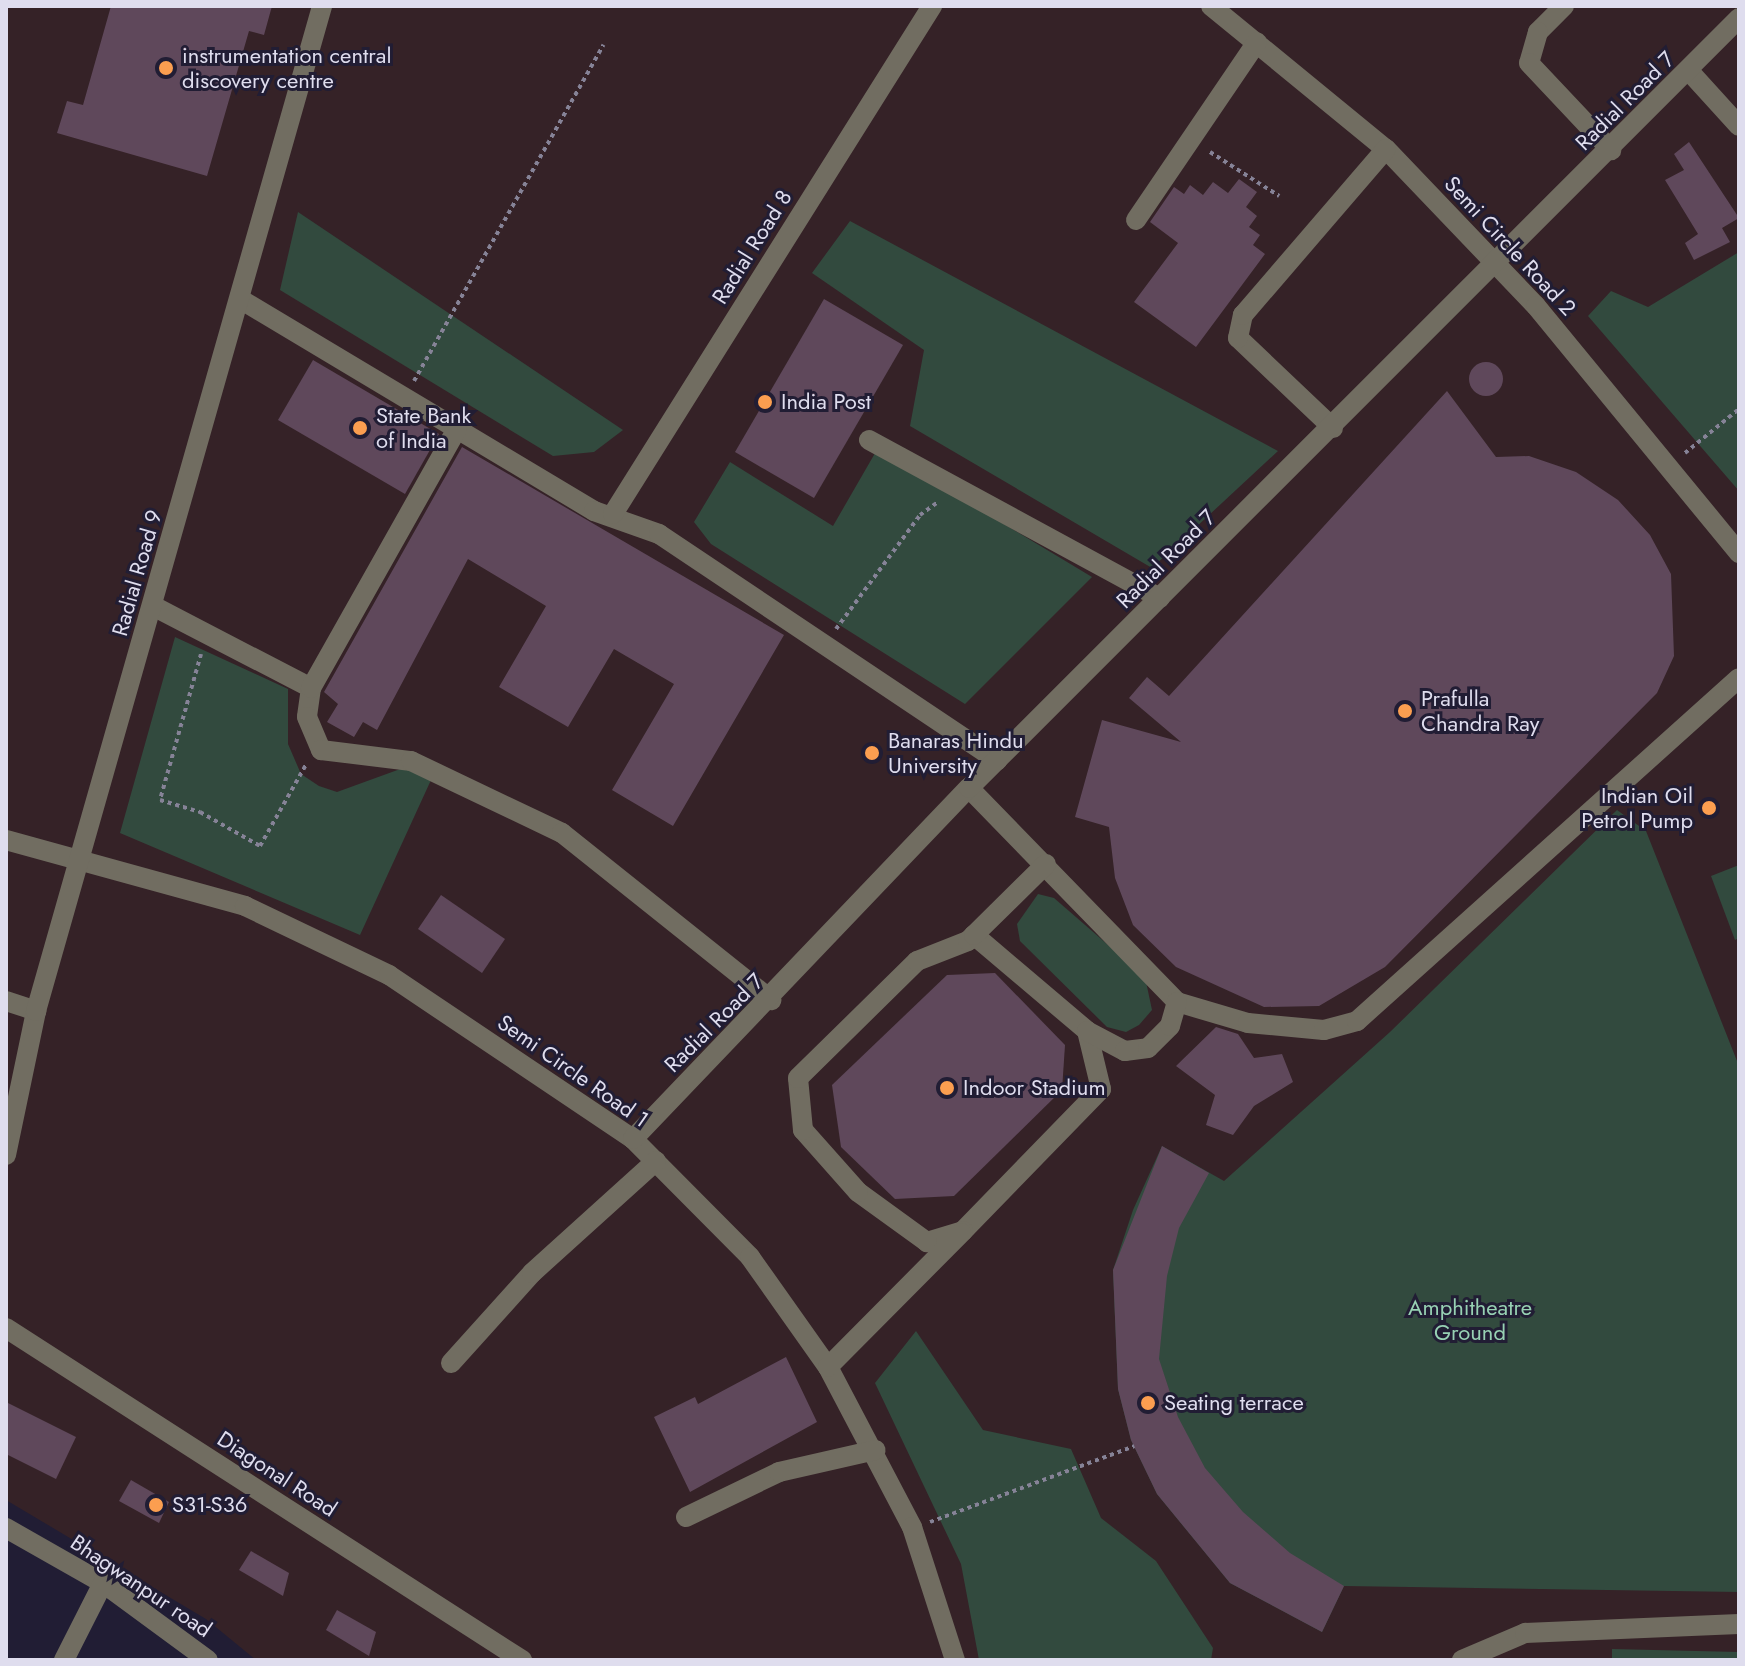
<!DOCTYPE html>
<html>
<head>
<meta charset="utf-8">
<style>
	body { margin:0 }
	#map { position:relative; width:1745px; height:1666px; overflow:hidden; background:#211d34; font-family:Jost,sans-serif }
	div>[style] { position:absolute }
	.education>* { inset:0; background:#352227 }
	.green>* { inset:0; background:#324a3e }
	.building>* { inset:0; background:#5f485b }
	.round { border-radius:50% }
	.path>* { height:4px; margin-top:-2px; transform-origin:0; background:repeating-linear-gradient(90deg,#868397 0 4px,transparent 0 8px) }
	.minor>* { height:20px; margin:-10px; padding:0 10px; transform-origin:10px; border-radius:10px; background:#716d61 }
	.dots>* { width:22px; height:22px; translate:-50% -50%; box-sizing:border-box; border:4px solid #211d34; border-radius:50% }
	span { translate:-50% -50%; white-space:nowrap; text-align:center; line-height:1.15; -webkit-text-stroke:6px #211d34; paint-order:stroke }
	.poi-label { font-size:22px; color:#dfddee }
	.left { translate:0 -50%; text-align:left }
	.right { translate:-100% -50%; text-align:right }
	.street-label { font-size:22px; color:#dfddee }
	.park-label { font-size:22px; color:#97d1b3 }
	.frame { position:absolute; inset:0; border:8px solid #dfddee; pointer-events:none }
</style>
</head>
<body>
<div id="map">
	<div class="education">
		<i style="clip-path:polygon(6px 6px,1739px 6px,1739px 1660px,256px 1660px,206px 1619px,6px 1500px)"></i>
	</div>
	<div class="green">
		<i style="clip-path:polygon(298px 212px,623px 430px,594px 452px,553px 456px,280px 290px)"></i>
		<i style="clip-path:polygon(850px 221px,1278px 451px,1152px 568px,910px 426px,924px 350px,812px 273px)"></i>
		<i style="clip-path:polygon(1739px 252px,1739px 491px,1588px 316px,1611px 291px,1648px 307px)"></i>
		<i style="clip-path:polygon(878px 448px,1092px 577px,965px 704px,711px 544px,694px 522px,730px 462px,833px 526px)"></i>
		<i style="clip-path:polygon(175px 637px,288px 689px,288px 744px,301px 774px,319px 786px,337px 792px,403px 768px,431px 780px,360px 935px,120px 833px)"></i>
		<i style="clip-path:polygon(1617px 810px,1646px 831px,1739px 1066px,1739px 1592px,1344px 1586px,1322px 1632px,1230px 1583px,1157px 1494px,1131px 1440px,1118px 1389px,1113px 1270px,1133px 1210px,1162px 1146px,1224px 1181px,1390px 1032px)"></i>
		<i style="clip-path:polygon(1739px 865px,1739px 938px,1735px 940px,1711px 876px)"></i>
		<i style="clip-path:polygon(1038px 894px,1054px 898px,1145px 977px,1152px 1010px,1139px 1025px,1126px 1032px,1107px 1027px,1020px 941px,1017px 924px)"></i>
		<i style="clip-path:polygon(916px 1331px,983px 1430px,1071px 1449px,1101px 1518px,1156px 1561px,1213px 1648px,1211px 1660px,979px 1660px,961px 1564px,875px 1383px)"></i>
		<i style="clip-path:polygon(1612px 1649px,1739px 1652px,1739px 1660px,1612px 1660px)"></i>
	</div>
	<div class="building">
		<i style="clip-path:polygon(111px 6px,272px 6px,264px 35px,249px 31px,207px 176px,57px 133px,67px 101px,83px 105px)"></i>
		<i style="clip-path:polygon(1689px 142px,1739px 218px,1722px 228px,1730px 242px,1694px 260px,1685px 243px,1698px 234px,1665px 180px,1684px 170px,1674px 154px)"></i>
		<i style="clip-path:polygon(1239px 179px,1257px 192px,1246px 207px,1257px 216px,1249px 227px,1260px 235px,1253px 245px,1265px 254px,1196px 347px,1134px 302px,1178px 243px,1150px 222px,1174px 187px,1184px 194px,1190px 185px,1203px 195px,1213px 182px,1228px 193px)"></i>
		<i style="clip-path:polygon(824px 299px,903px 345px,814px 498px,735px 452px)"></i>
		<i style="clip-path:polygon(313px 360px,439px 434px,405px 494px,278px 420px)"></i>
		<i class="round" style="left:1469px;top:362px;width:34px;height:34px"></i>
		<i style="clip-path:polygon(1447px 391px,1496px 457px,1529px 456px,1576px 472px,1618px 500px,1650px 535px,1671px 574px,1674px 656px,1657px 693px,1385px 967px,1319px 1006px,1264px 1007px,1176px 967px,1133px 925px,1115px 878px,1109px 827px,1075px 817px,1102px 720px,1181px 742px,1129px 698px,1147px 677px,1169px 696px)"></i>
		<i style="clip-path:polygon(462px 447px,784px 635px,673px 826px,612px 790px,674px 684px,614px 649px,568px 727px,499px 687px,546px 606px,468px 559px,377px 730px,363px 722px,354px 737px,327px 722px,338px 704px,324px 692px)"></i>
		<i style="clip-path:polygon(441px 895px,505px 939px,482px 973px,418px 929px)"></i>
		<i style="clip-path:polygon(995px 973px,1065px 1045px,1062px 1090px,954px 1196px,895px 1199px,841px 1147px,832px 1085px,947px 975px)"></i>
		<i style="clip-path:polygon(1216px 1027px,1238px 1034px,1254px 1058px,1282px 1054px,1293px 1082px,1254px 1106px,1233px 1135px,1206px 1125px,1215px 1095px,1176px 1066px)"></i>
		<i style="clip-path:polygon(1162px 1146px,1209px 1173px,1179px 1228px,1167px 1276px,1159px 1359px,1178px 1417px,1205px 1468px,1243px 1512px,1290px 1553px,1344px 1586px,1322px 1632px,1230px 1583px,1157px 1494px,1131px 1440px,1118px 1389px,1113px 1270px)"></i>
		<i style="clip-path:polygon(786px 1357px,817px 1422px,690px 1492px,654px 1417px,695px 1397px,698px 1404px)"></i>
		<i style="clip-path:polygon(6px 1402px,76px 1437px,56px 1479px,6px 1454px)"></i>
		<i style="clip-path:polygon(131px 1480px,169px 1502px,159px 1523px,119px 1501px)"></i>
		<i style="clip-path:polygon(251px 1551px,289px 1573px,283px 1596px,239px 1570px)"></i>
		<i style="clip-path:polygon(337px 1610px,376px 1632px,369px 1656px,326px 1630px)"></i>
	</div>
	<div class="path">
		<i style="left:1210px;top:152px;width:82px;rotate:32.5deg"></i>
		<i style="left:414px;top:381px;width:386px;rotate:-60.6deg"></i>
		<i style="left:1685px;top:453px;width:70px;rotate:-39.2deg"></i>
		<i style="left:836px;top:629px;width:142px;rotate:-53.6deg"></i>
		<i style="left:920px;top:515px;width:22px;rotate:-36deg"></i>
		<i style="left:201px;top:654px;width:152px;rotate:105.7deg"></i>
		<i style="left:160px;top:800px;width:42px;rotate:16.7deg"></i>
		<i style="left:200px;top:812px;width:69px;rotate:29.5deg"></i>
		<i style="left:260px;top:846px;width:95px;rotate:-60.5deg"></i>
		<i style="left:930px;top:1522px;width:218px;rotate:-20.4deg"></i>
	</div>
	<div class="minor">
		<i style="left:1211px;top:6px;width:226px;rotate:39.3deg"></i>
		<i style="left:1386px;top:149px;width:217px;rotate:46.3deg"></i>
		<i style="left:1536px;top:306px;width:320px;rotate:50.6deg"></i>
		<i style="left:1564px;top:6px;width:37px;rotate:135deg"></i>
		<i style="left:1538px;top:32px;width:32px;rotate:106deg"></i>
		<i style="left:1529px;top:63px;width:120px;rotate:46.7deg"></i>
		<i style="left:1689px;top:71px;width:74px;rotate:47.7deg"></i>
		<i style="left:1136px;top:220px;width:215px;rotate:-55.8deg"></i>
		<i style="left:240px;top:299px;width:413px;rotate:30.9deg"></i>
		<i style="left:594px;top:511px;width:69px;rotate:19.5deg"></i>
		<i style="left:659px;top:534px;width:407px;rotate:33.8deg"></i>
		<i style="left:1333px;top:428px;width:131px;rotate:-136.5deg"></i>
		<i style="left:1238px;top:338px;width:24px;rotate:-78deg"></i>
		<i style="left:1243px;top:315px;width:219px;rotate:-49.3deg"></i>
		<i style="left:869px;top:440px;width:331px;rotate:28.5deg"></i>
		<i style="left:613px;top:514px;width:600px;rotate:-57.87deg"></i>
		<i style="left:153px;top:606px;width:178px;rotate:27.4deg"></i>
		<i style="left:311px;top:688px;width:29px;rotate:98deg"></i>
		<i style="left:307px;top:717px;width:36px;rotate:67deg"></i>
		<i style="left:321px;top:750px;width:91px;rotate:7deg"></i>
		<i style="left:411px;top:761px;width:167px;rotate:25.5deg"></i>
		<i style="left:562px;top:833px;width:268px;rotate:38.6deg"></i>
		<i style="left:311px;top:688px;width:297px;rotate:-60.6deg"></i>
		<i style="left:969px;top:788px;width:298px;rotate:45.8deg"></i>
		<i style="left:1177px;top:1002px;width:74px;rotate:16.5deg"></i>
		<i style="left:1248px;top:1023px;width:76px;rotate:5.3deg"></i>
		<i style="left:1324px;top:1030px;width:34px;rotate:-15deg"></i>
		<i style="left:1357px;top:1021px;width:513px;rotate:-41.92deg"></i>
		<i style="left:6px;top:840px;width:248px;rotate:15.4deg"></i>
		<i style="left:245px;top:906px;width:160px;rotate:25.6deg"></i>
		<i style="left:389px;top:975px;width:294px;rotate:33.9deg"></i>
		<i style="left:633px;top:1139px;width:166px;rotate:45.2deg"></i>
		<i style="left:750px;top:1257px;width:135px;rotate:54.7deg"></i>
		<i style="left:828px;top:1367px;width:181px;rotate:62.3deg"></i>
		<i style="left:912px;top:1527px;width:140px;rotate:72.1deg"></i>
		<i style="left:974px;top:935px;width:148px;rotate:40.3deg"></i>
		<i style="left:1087px;top:1031px;width:60px;rotate:76.4deg"></i>
		<i style="left:1101px;top:1089px;width:198px;rotate:134.2deg"></i>
		<i style="left:963px;top:1231px;width:38px;rotate:163deg"></i>
		<i style="left:927px;top:1242px;width:85px;rotate:-144.1deg"></i>
		<i style="left:858px;top:1192px;width:83px;rotate:-131.6deg"></i>
		<i style="left:803px;top:1130px;width:52px;rotate:-95.5deg"></i>
		<i style="left:798px;top:1078px;width:167px;rotate:-44.5deg"></i>
		<i style="left:917px;top:961px;width:55px;rotate:-21.4deg"></i>
		<i style="left:968px;top:941px;width:8px;rotate:-45deg"></i>
		<i style="left:974px;top:935px;width:101px;rotate:-44.6deg"></i>
		<i style="left:6px;top:1001px;width:32px;rotate:18deg"></i>
		<i style="left:1087px;top:1031px;width:43px;rotate:27.8deg"></i>
		<i style="left:1125px;top:1051px;width:23px;rotate:-7deg"></i>
		<i style="left:1148px;top:1048px;width:31px;rotate:-45deg"></i>
		<i style="left:1170px;top:1026px;width:25px;rotate:-74deg"></i>
		<i style="left:633px;top:1139px;width:486px;rotate:-46.3deg"></i>
		<i style="left:969px;top:788px;width:1089px;rotate:-45deg"></i>
		<i style="left:6px;top:1155px;width:147px;rotate:-78.2deg"></i>
		<i style="left:36px;top:1011px;width:1045px;rotate:-74.11deg"></i>
		<i style="left:6px;top:1328px;width:614px;rotate:32.76deg"></i>
		<i style="left:451px;top:1363px;width:121px;rotate:-48deg"></i>
		<i style="left:532px;top:1273px;width:167px;rotate:-42.1deg"></i>
		<i style="left:828px;top:1367px;width:189px;rotate:-45.2deg"></i>
		<i style="left:686px;top:1517px;width:103px;rotate:-25.8deg"></i>
		<i style="left:779px;top:1472px;width:99px;rotate:-12.8deg"></i>
		<i style="left:6px;top:1528px;width:112px;rotate:29.6deg"></i>
		<i style="left:103px;top:1583px;width:130px;rotate:36.3deg"></i>
		<i style="left:64px;top:1660px;width:86px;rotate:-63.1deg"></i>
		<i style="left:1462px;top:1660px;width:69px;rotate:-23.2deg"></i>
		<i style="left:1525px;top:1633px;width:214px;rotate:-2.4deg"></i>
	</div>
	<div class="dots">
		<i style="left:166px;top:68px;background:#fb9e50"></i>
		<i style="left:765px;top:402px;background:#fb9e50"></i>
		<i style="left:360px;top:428px;background:#fb9e50"></i>
		<i style="left:1405px;top:711px;background:#fb9e50"></i>
		<i style="left:872px;top:753px;background:#fb9e50"></i>
		<i style="left:1709px;top:808px;background:#fb9e50"></i>
		<i style="left:947px;top:1088px;background:#fb9e50"></i>
		<i style="left:1148px;top:1403px;background:#fb9e50"></i>
		<i style="left:156px;top:1505px;background:#fb9e50"></i>
	</div>
	<div class="poi-label">
		<span class="left" style="left:182px;top:68px">instrumentation central<br>discovery centre</span>
		<span class="left" style="left:781px;top:402px">India Post</span>
		<span class="left" style="left:376px;top:428px">State Bank<br>of India</span>
		<span class="left" style="left:1421px;top:711px">Prafulla<br>Chandra Ray</span>
		<span class="left" style="left:888px;top:753px">Banaras Hindu<br>University</span>
		<span class="right" style="left:1693px;top:808px">Indian Oil<br>Petrol Pump</span>
		<span class="left" style="left:963px;top:1088px">Indoor Stadium</span>
		<span class="left" style="left:1164px;top:1403px">Seating terrace</span>
		<span class="left" style="left:172px;top:1505px">S31-S36</span>
	</div>
	<div class="street-label">
		<span style="left:1625px;top:101px;rotate:-45deg">Radial Road 7</span>
		<span style="left:1510px;top:246px;rotate:47deg">Semi Circle Road 2</span>
		<span style="left:752px;top:247px;rotate:-58deg">Radial Road 8</span>
		<span style="left:1166px;top:559px;rotate:-45deg">Radial Road 7</span>
		<span style="left:137px;top:573px;rotate:-74deg">Radial Road 9</span>
		<span style="left:714px;top:1023px;rotate:-45deg">Radial Road 7</span>
		<span style="left:573px;top:1071px;rotate:35deg">Semi Circle Road 1</span>
		<span style="left:277px;top:1474px;rotate:33deg">Diagonal Road</span>
		<span style="left:141px;top:1586px;rotate:34deg">Bhagwanpur road</span>
	</div>
	<div class="park-label">
		<span style="left:1470px;top:1320px">Amphitheatre<br>Ground</span>
	</div>
	<div class="frame"></div>
</div>
</body>
</html>
